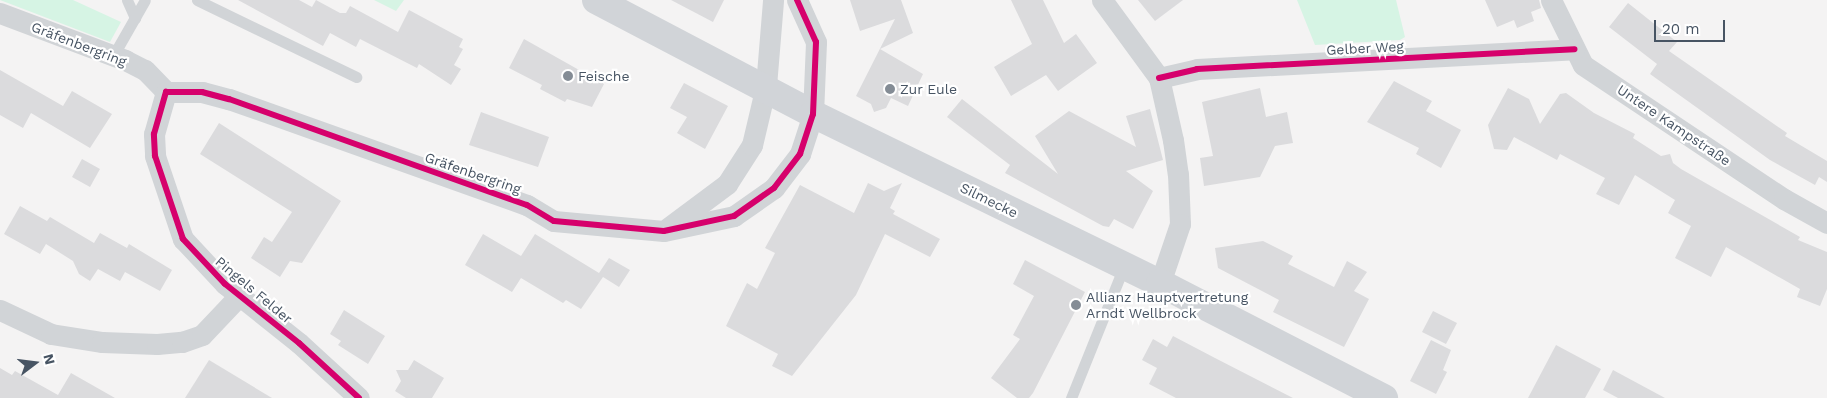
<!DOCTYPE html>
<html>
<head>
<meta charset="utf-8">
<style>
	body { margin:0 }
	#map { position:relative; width:1827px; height:398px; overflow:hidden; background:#f4f3f3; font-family:"Work Sans",sans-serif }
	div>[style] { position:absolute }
	.green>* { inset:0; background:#d6f4e4 }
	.building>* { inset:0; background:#dbdbdd }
	.lane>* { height:11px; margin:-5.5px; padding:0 5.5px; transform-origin:5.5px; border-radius:5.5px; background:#d1d4d7 }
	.street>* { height:21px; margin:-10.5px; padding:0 10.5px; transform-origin:10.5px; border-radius:10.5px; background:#d1d4d7 }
	.secondary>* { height:28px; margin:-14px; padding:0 14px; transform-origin:14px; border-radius:14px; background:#d1d4d8 }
	.cycleway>* { height:6px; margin:-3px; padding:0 3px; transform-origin:3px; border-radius:3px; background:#d6006c }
	.dots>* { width:14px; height:14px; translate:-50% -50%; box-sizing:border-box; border:2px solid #fff; border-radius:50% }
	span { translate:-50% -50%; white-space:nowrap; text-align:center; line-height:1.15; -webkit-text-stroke:4.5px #fff; paint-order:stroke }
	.street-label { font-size:14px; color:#475463 }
	.poi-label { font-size:14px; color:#475463 }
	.left { translate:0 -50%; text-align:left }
	.north { position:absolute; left:10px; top:338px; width:50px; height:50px; -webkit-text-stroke:4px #fff; paint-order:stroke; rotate:75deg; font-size:14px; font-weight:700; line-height:20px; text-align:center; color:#475463 }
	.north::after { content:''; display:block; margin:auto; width:18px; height:22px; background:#475463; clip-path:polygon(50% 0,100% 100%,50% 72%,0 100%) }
	.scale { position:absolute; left:1654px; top:20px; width:71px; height:22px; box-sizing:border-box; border:2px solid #475463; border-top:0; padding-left:6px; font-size:15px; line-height:18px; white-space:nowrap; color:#475463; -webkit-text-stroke:4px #fff; paint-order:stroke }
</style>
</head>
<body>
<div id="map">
	<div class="green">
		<i style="clip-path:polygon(0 0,73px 0,121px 22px,110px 42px)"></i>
		<i style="clip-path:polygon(374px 0,404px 0,396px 11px)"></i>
		<i style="clip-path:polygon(1297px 0,1396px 0,1405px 37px,1400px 40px,1315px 45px)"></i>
	</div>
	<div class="building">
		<i style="clip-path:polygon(238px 0,299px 0,312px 7px,316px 0,340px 13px,346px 13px,350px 6px,398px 32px,409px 10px,463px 39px,459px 47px,463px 49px,454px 65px,461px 69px,451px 85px,419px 64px,417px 68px,360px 39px,356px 47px,330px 33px,323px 46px)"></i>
		<i style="clip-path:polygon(671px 0,724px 0,713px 22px)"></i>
		<i style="clip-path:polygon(850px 0,901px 0,913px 33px,880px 49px,923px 74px,908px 106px,891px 98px,886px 108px,874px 112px,871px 104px,856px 96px,895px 19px,860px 31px)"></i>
		<i style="clip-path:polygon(1011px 0,1043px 0,1064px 43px,1076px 34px,1097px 63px,1058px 91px,1046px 75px,1011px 96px,994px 67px,1032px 44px)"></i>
		<i style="clip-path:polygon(1138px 0,1183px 0,1155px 21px)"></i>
		<i style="clip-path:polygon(1485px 0,1539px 0,1541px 8px,1531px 12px,1534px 21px,1517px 28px,1514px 20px,1497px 27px)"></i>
		<i style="clip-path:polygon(1628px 3px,1677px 42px,1669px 51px,1787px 133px,1785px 136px,1827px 161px,1827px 182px,1819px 177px,1815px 185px,1770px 160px,1650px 74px,1657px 64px,1609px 27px)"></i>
		<i style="clip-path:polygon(524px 39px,604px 84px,592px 107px,567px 99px,565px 102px,540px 89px,542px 85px,509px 68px)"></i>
		<i style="clip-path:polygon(0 70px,63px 106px,72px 91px,112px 114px,90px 148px,31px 113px,23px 128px,0 115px)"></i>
		<i style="clip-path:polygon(1394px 81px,1432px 101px,1426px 111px,1461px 130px,1441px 168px,1416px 154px,1419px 148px,1367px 122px)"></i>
		<i style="clip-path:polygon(684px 83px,728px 106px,705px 149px,677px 133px,687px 117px,670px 108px)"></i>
		<i style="clip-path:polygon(1260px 88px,1266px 117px,1287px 112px,1293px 143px,1275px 146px,1260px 177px,1204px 186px,1200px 158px,1213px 156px,1202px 102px)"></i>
		<i style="clip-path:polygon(1508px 88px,1529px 99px,1540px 124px,1560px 94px,1566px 93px,1594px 113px,1635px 134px,1633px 138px,1661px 156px,1670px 154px,1673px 163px,1681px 169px,1800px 237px,1798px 240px,1827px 252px,1827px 289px,1820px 306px,1797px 297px,1800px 289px,1726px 247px,1711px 277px,1675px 258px,1691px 226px,1668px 213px,1675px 200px,1635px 175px,1619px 205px,1596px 194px,1605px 178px,1560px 154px,1557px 160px,1514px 137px,1507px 150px,1494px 149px,1488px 125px)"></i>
		<i style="clip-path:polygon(962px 99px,1058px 174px,1035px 136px,1069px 111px,1136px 147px,1126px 116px,1150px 109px,1163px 160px,1126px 171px,1153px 191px,1133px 229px,1114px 219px,1109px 227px,1103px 226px,1005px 173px,1010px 165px,947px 117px)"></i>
		<i style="clip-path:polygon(481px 112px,549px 137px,538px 167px,469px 145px)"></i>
		<i style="clip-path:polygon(219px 123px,341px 201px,302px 263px,290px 261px,280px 277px,251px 258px,264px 237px,272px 242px,292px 212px,200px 154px)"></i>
		<i style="clip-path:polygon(82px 159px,100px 169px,90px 187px,72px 177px)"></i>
		<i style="clip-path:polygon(868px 183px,884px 191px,902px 183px,890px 208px,895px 211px,893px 214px,940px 239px,930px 257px,885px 234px,856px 295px,792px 376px,772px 366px,778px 354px,726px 326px,747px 283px,757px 289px,775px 253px,765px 248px,800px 185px,854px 213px)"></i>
		<i style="clip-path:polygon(20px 206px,47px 221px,50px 217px,94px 243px,100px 233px,127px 248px,129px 244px,172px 270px,160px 291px,125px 272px,120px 281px,98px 269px,90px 281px,79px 274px,73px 261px,46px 244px,40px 254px,4px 234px)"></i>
		<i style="clip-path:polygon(483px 234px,521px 256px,535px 234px,599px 273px,609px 258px,630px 270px,619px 287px,603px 277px,581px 309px,566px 300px,563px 303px,521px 278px,512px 292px,465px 265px)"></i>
		<i style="clip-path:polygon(1263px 241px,1293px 256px,1288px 264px,1334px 287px,1347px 261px,1367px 272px,1354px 291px,1369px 299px,1344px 347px,1273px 312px,1279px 300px,1218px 268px,1215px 248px)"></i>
		<i style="clip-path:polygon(1025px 260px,1085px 292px,1033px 393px,1029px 398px,1017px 398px,991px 378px,1020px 339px,1013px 335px,1034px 296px,1013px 284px)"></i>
		<i style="clip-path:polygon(344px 310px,385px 336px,368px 364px,338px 345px,341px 341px,330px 334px)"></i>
		<i style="clip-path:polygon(1433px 311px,1457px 323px,1446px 344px,1422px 332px)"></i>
		<i style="clip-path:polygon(1173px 336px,1215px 358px,1293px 398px,1176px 398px,1149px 384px,1157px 368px,1142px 360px,1153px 339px,1167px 347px)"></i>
		<i style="clip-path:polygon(1431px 340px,1451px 350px,1443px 370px,1447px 372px,1436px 394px,1410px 381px)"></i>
		<i style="clip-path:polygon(1556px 345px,1601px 369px,1585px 398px,1528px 398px)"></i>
		<i style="clip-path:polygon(209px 360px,272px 398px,185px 398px)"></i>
		<i style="clip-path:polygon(414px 360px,444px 378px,432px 398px,406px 398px,395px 391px,401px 381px,396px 370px,408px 370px)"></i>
		<i style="clip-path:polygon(0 368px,12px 375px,15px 371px,58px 395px,71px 373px,115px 398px,0 398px)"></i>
		<i style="clip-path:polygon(1613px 370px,1665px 398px,1618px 398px,1603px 390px)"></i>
	</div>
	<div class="lane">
		<i style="left:127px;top:0;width:20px;rotate:66deg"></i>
		<i style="left:197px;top:0;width:177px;rotate:25.8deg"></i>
		<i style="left:113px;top:56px;width:64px;rotate:-60.3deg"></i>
		<i style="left:1071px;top:398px;width:142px;rotate:-68.1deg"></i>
	</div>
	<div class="street">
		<i style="left:1102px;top:0;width:97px;rotate:53.8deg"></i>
		<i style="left:1159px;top:78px;width:64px;rotate:77.3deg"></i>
		<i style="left:1173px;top:140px;width:34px;rotate:82deg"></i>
		<i style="left:1178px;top:174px;width:50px;rotate:87.7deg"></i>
		<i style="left:1180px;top:224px;width:62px;rotate:108.7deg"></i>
		<i style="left:1551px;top:0;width:72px;rotate:63.8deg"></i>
		<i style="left:1583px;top:65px;width:242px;rotate:33.7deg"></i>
		<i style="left:1784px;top:199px;width:49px;rotate:29.2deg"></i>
		<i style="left:0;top:13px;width:134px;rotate:20.6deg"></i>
		<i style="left:125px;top:60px;width:22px;rotate:27deg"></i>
		<i style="left:145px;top:70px;width:30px;rotate:46deg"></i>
		<i style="left:1159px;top:78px;width:39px;rotate:-13deg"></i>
		<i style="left:1197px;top:69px;width:378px;rotate:-3deg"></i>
		<i style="left:166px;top:92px;width:36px"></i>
		<i style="left:202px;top:92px;width:28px;rotate:15deg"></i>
		<i style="left:229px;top:99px;width:316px;rotate:19.6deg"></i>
		<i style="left:527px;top:205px;width:31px;rotate:31deg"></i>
		<i style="left:554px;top:221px;width:110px;rotate:5.2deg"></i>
		<i style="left:664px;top:231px;width:72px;rotate:-12.1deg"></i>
		<i style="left:734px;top:216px;width:49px;rotate:-35deg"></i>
		<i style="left:774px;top:188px;width:43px;rotate:-52.6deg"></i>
		<i style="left:800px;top:154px;width:42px;rotate:-72deg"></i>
		<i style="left:813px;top:114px;width:72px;rotate:-87.6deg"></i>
		<i style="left:816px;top:42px;width:46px;rotate:-114.3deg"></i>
		<i style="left:166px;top:92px;width:44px;rotate:105.9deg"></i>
		<i style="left:154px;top:134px;width:22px;rotate:87deg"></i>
		<i style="left:155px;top:156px;width:88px;rotate:71.4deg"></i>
		<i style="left:183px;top:239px;width:62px;rotate:47deg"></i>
		<i style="left:225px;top:284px;width:95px;rotate:38.6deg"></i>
		<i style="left:299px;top:343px;width:81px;rotate:42.5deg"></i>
		<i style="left:668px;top:228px;width:74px;rotate:-36.7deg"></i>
		<i style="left:727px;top:184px;width:46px;rotate:-57.3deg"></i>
		<i style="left:752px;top:145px;width:61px;rotate:-76.7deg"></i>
		<i style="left:766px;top:86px;width:86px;rotate:-85.3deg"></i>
		<i style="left:0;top:310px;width:56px;rotate:25.2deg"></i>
		<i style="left:51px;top:334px;width:52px;rotate:8.9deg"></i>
		<i style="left:102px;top:342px;width:55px;rotate:2.1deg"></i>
		<i style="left:157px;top:344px;width:25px;rotate:-5deg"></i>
		<i style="left:182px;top:342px;width:21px;rotate:-19deg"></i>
		<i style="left:202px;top:335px;width:54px;rotate:-46.5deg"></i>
	</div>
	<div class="secondary">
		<i style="left:596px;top:0;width:245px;rotate:27.7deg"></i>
		<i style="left:813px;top:114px;width:386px;rotate:26deg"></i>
		<i style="left:1160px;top:283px;width:252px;rotate:27.2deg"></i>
	</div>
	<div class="cycleway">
		<i style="left:1159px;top:78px;width:39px;rotate:-13deg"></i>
		<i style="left:1197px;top:69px;width:378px;rotate:-3deg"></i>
		<i style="left:359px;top:398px;width:81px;rotate:-137.5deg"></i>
		<i style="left:299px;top:343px;width:95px;rotate:-141.4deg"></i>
		<i style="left:225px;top:284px;width:62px;rotate:-133deg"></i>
		<i style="left:183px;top:239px;width:88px;rotate:-108.6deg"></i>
		<i style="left:155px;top:156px;width:22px;rotate:-93deg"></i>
		<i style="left:154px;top:134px;width:44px;rotate:-74.1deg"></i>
		<i style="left:166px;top:92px;width:36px"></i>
		<i style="left:202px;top:92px;width:28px;rotate:15deg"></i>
		<i style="left:229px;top:99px;width:316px;rotate:19.6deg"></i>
		<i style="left:527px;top:205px;width:31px;rotate:31deg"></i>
		<i style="left:554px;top:221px;width:110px;rotate:5.2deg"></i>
		<i style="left:664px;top:231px;width:72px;rotate:-12.1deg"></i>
		<i style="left:734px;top:216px;width:49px;rotate:-35deg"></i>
		<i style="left:774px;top:188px;width:43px;rotate:-52.6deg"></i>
		<i style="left:800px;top:154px;width:42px;rotate:-72deg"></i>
		<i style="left:813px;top:114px;width:72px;rotate:-87.6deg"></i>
		<i style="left:816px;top:42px;width:46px;rotate:-114.3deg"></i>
	</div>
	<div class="dots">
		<i style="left:568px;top:76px;background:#848c95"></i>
		<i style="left:890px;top:89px;background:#848c95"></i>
		<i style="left:1076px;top:305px;background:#848c95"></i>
	</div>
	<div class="street-label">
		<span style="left:79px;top:44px;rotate:21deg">Gräfenbergring</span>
		<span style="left:1365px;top:48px;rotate:-3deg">Gelber Weg</span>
		<span style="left:1674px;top:125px;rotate:34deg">Untere Kampstraße</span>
		<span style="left:473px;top:173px;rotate:19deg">Gräfenbergring</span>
		<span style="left:989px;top:200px;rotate:26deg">Silmecke</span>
		<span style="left:254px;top:290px;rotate:40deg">Pingels Felder</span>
	</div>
	<div class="poi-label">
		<span class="left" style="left:578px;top:76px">Feische</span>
		<span class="left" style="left:900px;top:89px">Zur Eule</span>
		<span class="left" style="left:1086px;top:305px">Allianz Hauptvertretung<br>Arndt Wellbrock</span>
	</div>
	<div class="north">N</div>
	<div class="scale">20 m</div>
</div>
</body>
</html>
